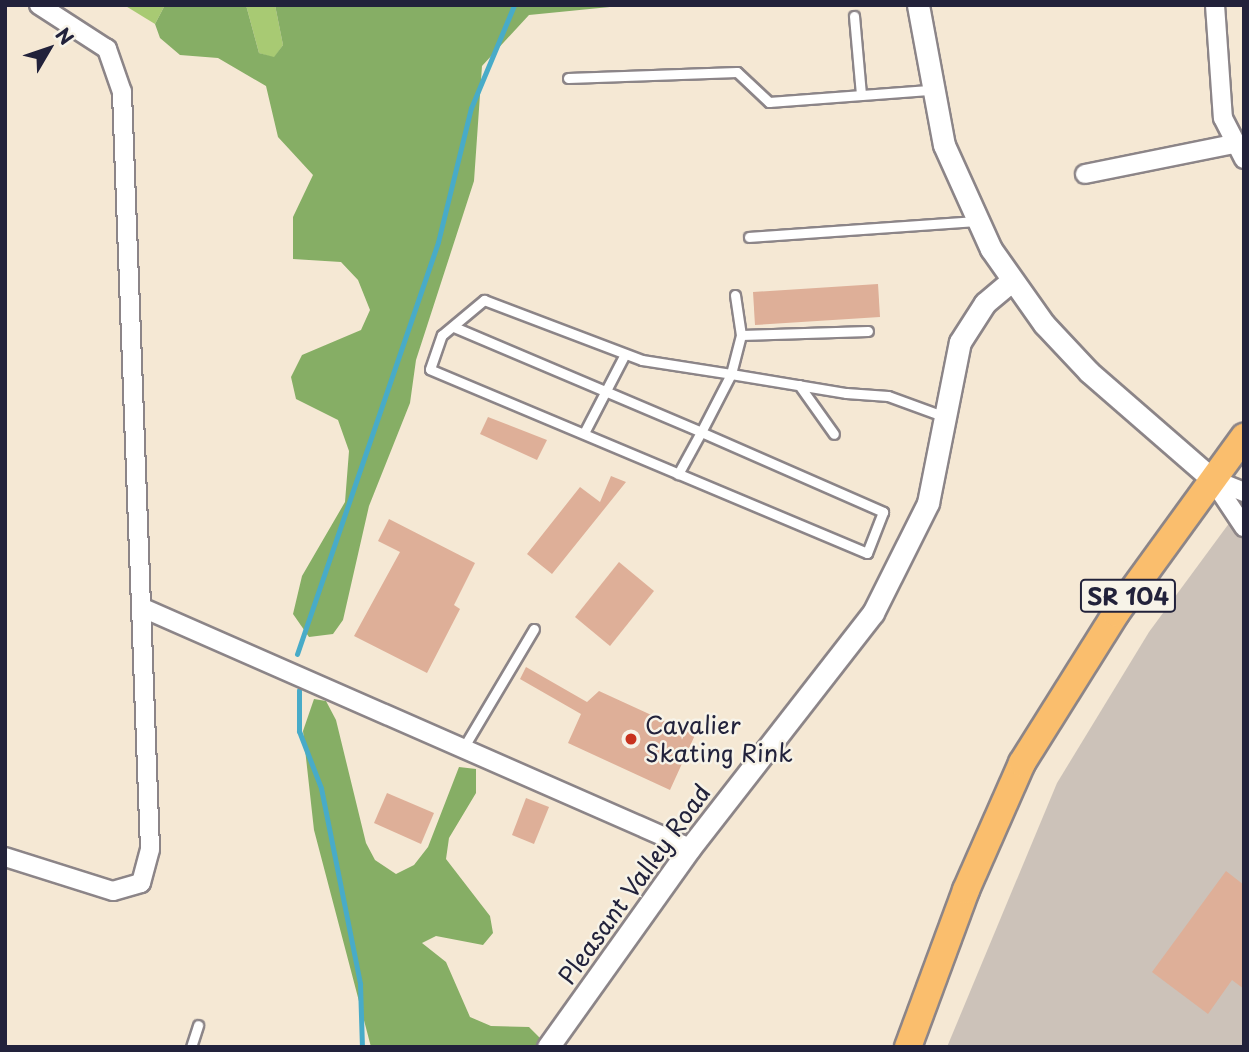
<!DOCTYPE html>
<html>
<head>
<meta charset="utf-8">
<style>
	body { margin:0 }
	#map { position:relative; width:1249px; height:1052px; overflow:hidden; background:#f5e8d4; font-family:"Playpen Sans",sans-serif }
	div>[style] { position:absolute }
	.industrial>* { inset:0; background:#ccc2b9 }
	.green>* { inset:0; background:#a8ca73 }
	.forest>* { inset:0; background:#86ae65 }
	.stream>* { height:5px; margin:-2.5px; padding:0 2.5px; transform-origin:2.5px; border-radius:2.5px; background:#48abc8 }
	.building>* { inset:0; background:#deaf98 }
	.roads { filter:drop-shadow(2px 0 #8c8588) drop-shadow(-2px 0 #8c8588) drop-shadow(0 2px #8c8588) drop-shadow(0 -2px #8c8588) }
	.service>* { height:9px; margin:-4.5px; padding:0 4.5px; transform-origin:4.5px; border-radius:4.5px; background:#fff }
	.minor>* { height:18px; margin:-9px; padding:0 9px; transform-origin:9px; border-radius:9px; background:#fff }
	.tertiary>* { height:21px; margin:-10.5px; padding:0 10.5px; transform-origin:10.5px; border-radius:10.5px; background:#fff }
	.primary>* { height:26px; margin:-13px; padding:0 13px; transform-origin:13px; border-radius:13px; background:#fabe6d }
	.dots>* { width:19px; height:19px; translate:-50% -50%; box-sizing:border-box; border:4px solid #f7f3e8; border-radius:50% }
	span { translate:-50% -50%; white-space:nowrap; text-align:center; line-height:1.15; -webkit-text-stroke:5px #f7f3e8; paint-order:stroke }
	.shield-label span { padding:2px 5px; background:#f7f3e8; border:2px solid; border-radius:5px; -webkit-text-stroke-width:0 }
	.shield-label { font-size:23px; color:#22223b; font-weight:700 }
	.poi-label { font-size:24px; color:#22223b }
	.left { translate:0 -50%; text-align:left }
	.street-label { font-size:24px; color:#22223b }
	.frame { position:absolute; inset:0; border:7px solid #22223b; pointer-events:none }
	.north { position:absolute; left:14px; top:14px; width:70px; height:70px; -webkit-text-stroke:5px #f7f3e8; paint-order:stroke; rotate:51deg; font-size:19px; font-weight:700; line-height:28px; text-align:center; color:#22223b }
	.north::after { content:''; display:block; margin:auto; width:24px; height:32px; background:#22223b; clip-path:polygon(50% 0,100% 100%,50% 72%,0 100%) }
</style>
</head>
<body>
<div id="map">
	<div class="industrial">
		<i style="clip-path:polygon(1244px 503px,1244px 1047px,947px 1047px,1057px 783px,1149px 632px)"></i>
	</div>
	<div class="green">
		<i style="clip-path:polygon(124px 5px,165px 5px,155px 24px)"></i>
		<i style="clip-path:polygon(246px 5px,275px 5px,283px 45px,274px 58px,259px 53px)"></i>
	</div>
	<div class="forest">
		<i style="clip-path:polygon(165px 5px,246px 5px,259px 53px,274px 57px,283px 45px,275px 5px,630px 5px,529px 15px,482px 66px,474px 181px,416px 360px,410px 403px,369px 506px,343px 620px,333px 634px,309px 637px,293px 614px,302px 576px,345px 502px,349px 451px,338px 420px,296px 399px,291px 377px,302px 355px,361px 330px,370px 310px,358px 280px,341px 262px,293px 259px,293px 217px,313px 175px,278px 137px,266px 86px,218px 58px,180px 55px,160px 38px,155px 24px)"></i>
		<i style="clip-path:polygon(314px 699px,326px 701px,336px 720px,366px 843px,375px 860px,396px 874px,414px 865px,428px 847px,459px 767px,476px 769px,476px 793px,449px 838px,446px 859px,490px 916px,493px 933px,483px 945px,436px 936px,422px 943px,446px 962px,470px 1017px,491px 1026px,529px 1027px,540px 1038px,537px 1047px,371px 1047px,314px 830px,303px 731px)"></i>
	</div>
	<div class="stream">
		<i style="left:297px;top:654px;width:435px;rotate:-71.1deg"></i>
		<i style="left:438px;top:242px;width:138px;rotate:-76.2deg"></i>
		<i style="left:471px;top:108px;width:112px;rotate:-67.3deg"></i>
		<i style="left:299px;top:690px;width:41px;rotate:90deg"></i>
		<i style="left:299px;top:731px;width:61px;rotate:68.9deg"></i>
		<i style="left:321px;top:788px;width:200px;rotate:78.7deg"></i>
		<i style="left:360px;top:984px;width:63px;rotate:88.2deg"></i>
	</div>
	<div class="building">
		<i style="clip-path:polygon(878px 284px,880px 317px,755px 325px,753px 292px)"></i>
		<i style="clip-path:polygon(488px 417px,547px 440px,537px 460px,480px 434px)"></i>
		<i style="clip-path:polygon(611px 476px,626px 482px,552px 574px,527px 554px,580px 487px,600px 502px)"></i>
		<i style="clip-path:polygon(389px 519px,475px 563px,454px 605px,460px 609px,427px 673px,354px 636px,400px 552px,378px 541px)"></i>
		<i style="clip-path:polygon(619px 562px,654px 591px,610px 646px,575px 617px)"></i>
		<i style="clip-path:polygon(526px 667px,587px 702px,599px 691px,695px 735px,670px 790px,568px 743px,581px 714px,520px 679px)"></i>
		<i style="clip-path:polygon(387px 793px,434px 813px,421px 844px,374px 823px)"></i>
		<i style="clip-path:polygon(526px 798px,549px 807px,534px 844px,512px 835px)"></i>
		<i style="clip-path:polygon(1226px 871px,1244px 885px,1244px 989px,1232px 980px,1208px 1014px,1152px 972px)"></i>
	</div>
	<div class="roads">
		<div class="service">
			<i style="left:854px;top:16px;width:79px;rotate:84.9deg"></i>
			<i style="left:568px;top:78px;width:169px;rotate:-2deg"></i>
			<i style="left:737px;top:72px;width:44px;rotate:43.2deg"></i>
			<i style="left:769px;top:102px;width:160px;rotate:-4.3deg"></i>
			<i style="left:749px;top:237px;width:227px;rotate:-4deg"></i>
			<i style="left:735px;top:295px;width:40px;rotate:81.5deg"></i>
			<i style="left:741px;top:335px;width:40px;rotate:104.4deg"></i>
			<i style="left:731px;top:374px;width:65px;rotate:117.3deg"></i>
			<i style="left:701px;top:432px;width:199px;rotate:23.7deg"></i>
			<i style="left:883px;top:512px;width:44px;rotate:111.3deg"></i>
			<i style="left:867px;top:553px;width:474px;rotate:-157.2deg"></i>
			<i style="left:430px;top:369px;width:36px;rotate:-71deg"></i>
			<i style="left:442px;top:335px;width:55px;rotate:-39.8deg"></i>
			<i style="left:484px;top:300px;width:169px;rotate:20.8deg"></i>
			<i style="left:642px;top:360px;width:90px;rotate:8.9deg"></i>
			<i style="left:731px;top:374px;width:117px;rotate:9.4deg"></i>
			<i style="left:846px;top:393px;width:42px;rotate:4.1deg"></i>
			<i style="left:888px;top:396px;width:59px;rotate:20deg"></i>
			<i style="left:454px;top:327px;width:268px;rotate:23deg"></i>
			<i style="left:701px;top:432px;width:48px;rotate:118.7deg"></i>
			<i style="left:741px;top:335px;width:127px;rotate:-1.8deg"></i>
			<i style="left:799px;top:385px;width:60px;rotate:54.5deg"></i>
			<i style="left:584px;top:433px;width:89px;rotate:-62.6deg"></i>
			<i style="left:465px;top:745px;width:135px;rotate:-59.3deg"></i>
			<i style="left:191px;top:1047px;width:23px;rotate:-72deg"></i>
		</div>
		<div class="minor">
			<i style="left:1215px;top:5px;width:113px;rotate:86deg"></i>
			<i style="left:1223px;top:118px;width:46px;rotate:62.9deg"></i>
			<i style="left:1085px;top:174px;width:152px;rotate:-11.4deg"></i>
			<i style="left:1212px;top:479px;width:58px;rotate:56.3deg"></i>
			<i style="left:1212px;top:479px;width:35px;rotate:22deg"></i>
			<i style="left:143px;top:608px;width:597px;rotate:23.69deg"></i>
			<i style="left:5px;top:857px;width:113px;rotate:17.5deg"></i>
			<i style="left:113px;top:891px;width:29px;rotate:-16deg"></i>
			<i style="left:141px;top:883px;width:35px;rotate:-75deg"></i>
			<i style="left:150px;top:849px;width:758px;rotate:-92.12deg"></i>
			<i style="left:122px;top:92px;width:46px;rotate:-109.2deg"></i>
			<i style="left:107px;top:49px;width:81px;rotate:-147.1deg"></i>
		</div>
		<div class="tertiary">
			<i style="left:918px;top:5px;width:142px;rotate:79.5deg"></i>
			<i style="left:944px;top:145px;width:114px;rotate:65.7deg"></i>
			<i style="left:991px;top:249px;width:92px;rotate:54.8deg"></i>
			<i style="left:1044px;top:324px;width:66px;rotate:46.8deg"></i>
			<i style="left:1089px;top:372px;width:163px;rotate:41deg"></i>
			<i style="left:548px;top:1047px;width:244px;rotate:-54.5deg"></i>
			<i style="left:690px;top:848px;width:298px;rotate:-52.1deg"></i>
			<i style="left:873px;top:613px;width:123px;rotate:-63.4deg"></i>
			<i style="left:928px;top:503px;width:164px;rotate:-78.8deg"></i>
			<i style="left:960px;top:342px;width:46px;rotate:-57.3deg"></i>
			<i style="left:985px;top:303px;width:34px;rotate:-40deg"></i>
		</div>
		<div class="primary">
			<i style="left:908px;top:1047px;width:167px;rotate:-69.7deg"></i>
			<i style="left:966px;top:890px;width:139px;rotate:-66.2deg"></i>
			<i style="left:1022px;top:763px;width:177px;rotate:-57.9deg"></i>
			<i style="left:1116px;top:613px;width:218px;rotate:-54deg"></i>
		</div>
	</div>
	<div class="dots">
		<i style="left:631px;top:739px;background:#c8321e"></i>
	</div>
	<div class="shield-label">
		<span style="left:1128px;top:596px">SR 104</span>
	</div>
	<div class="poi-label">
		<span class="left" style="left:645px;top:739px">Cavalier<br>Skating Rink</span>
	</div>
	<div class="street-label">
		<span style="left:634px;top:884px;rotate:-54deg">Pleasant Valley Road</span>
	</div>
	<div class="frame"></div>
	<div class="north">N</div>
</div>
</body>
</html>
